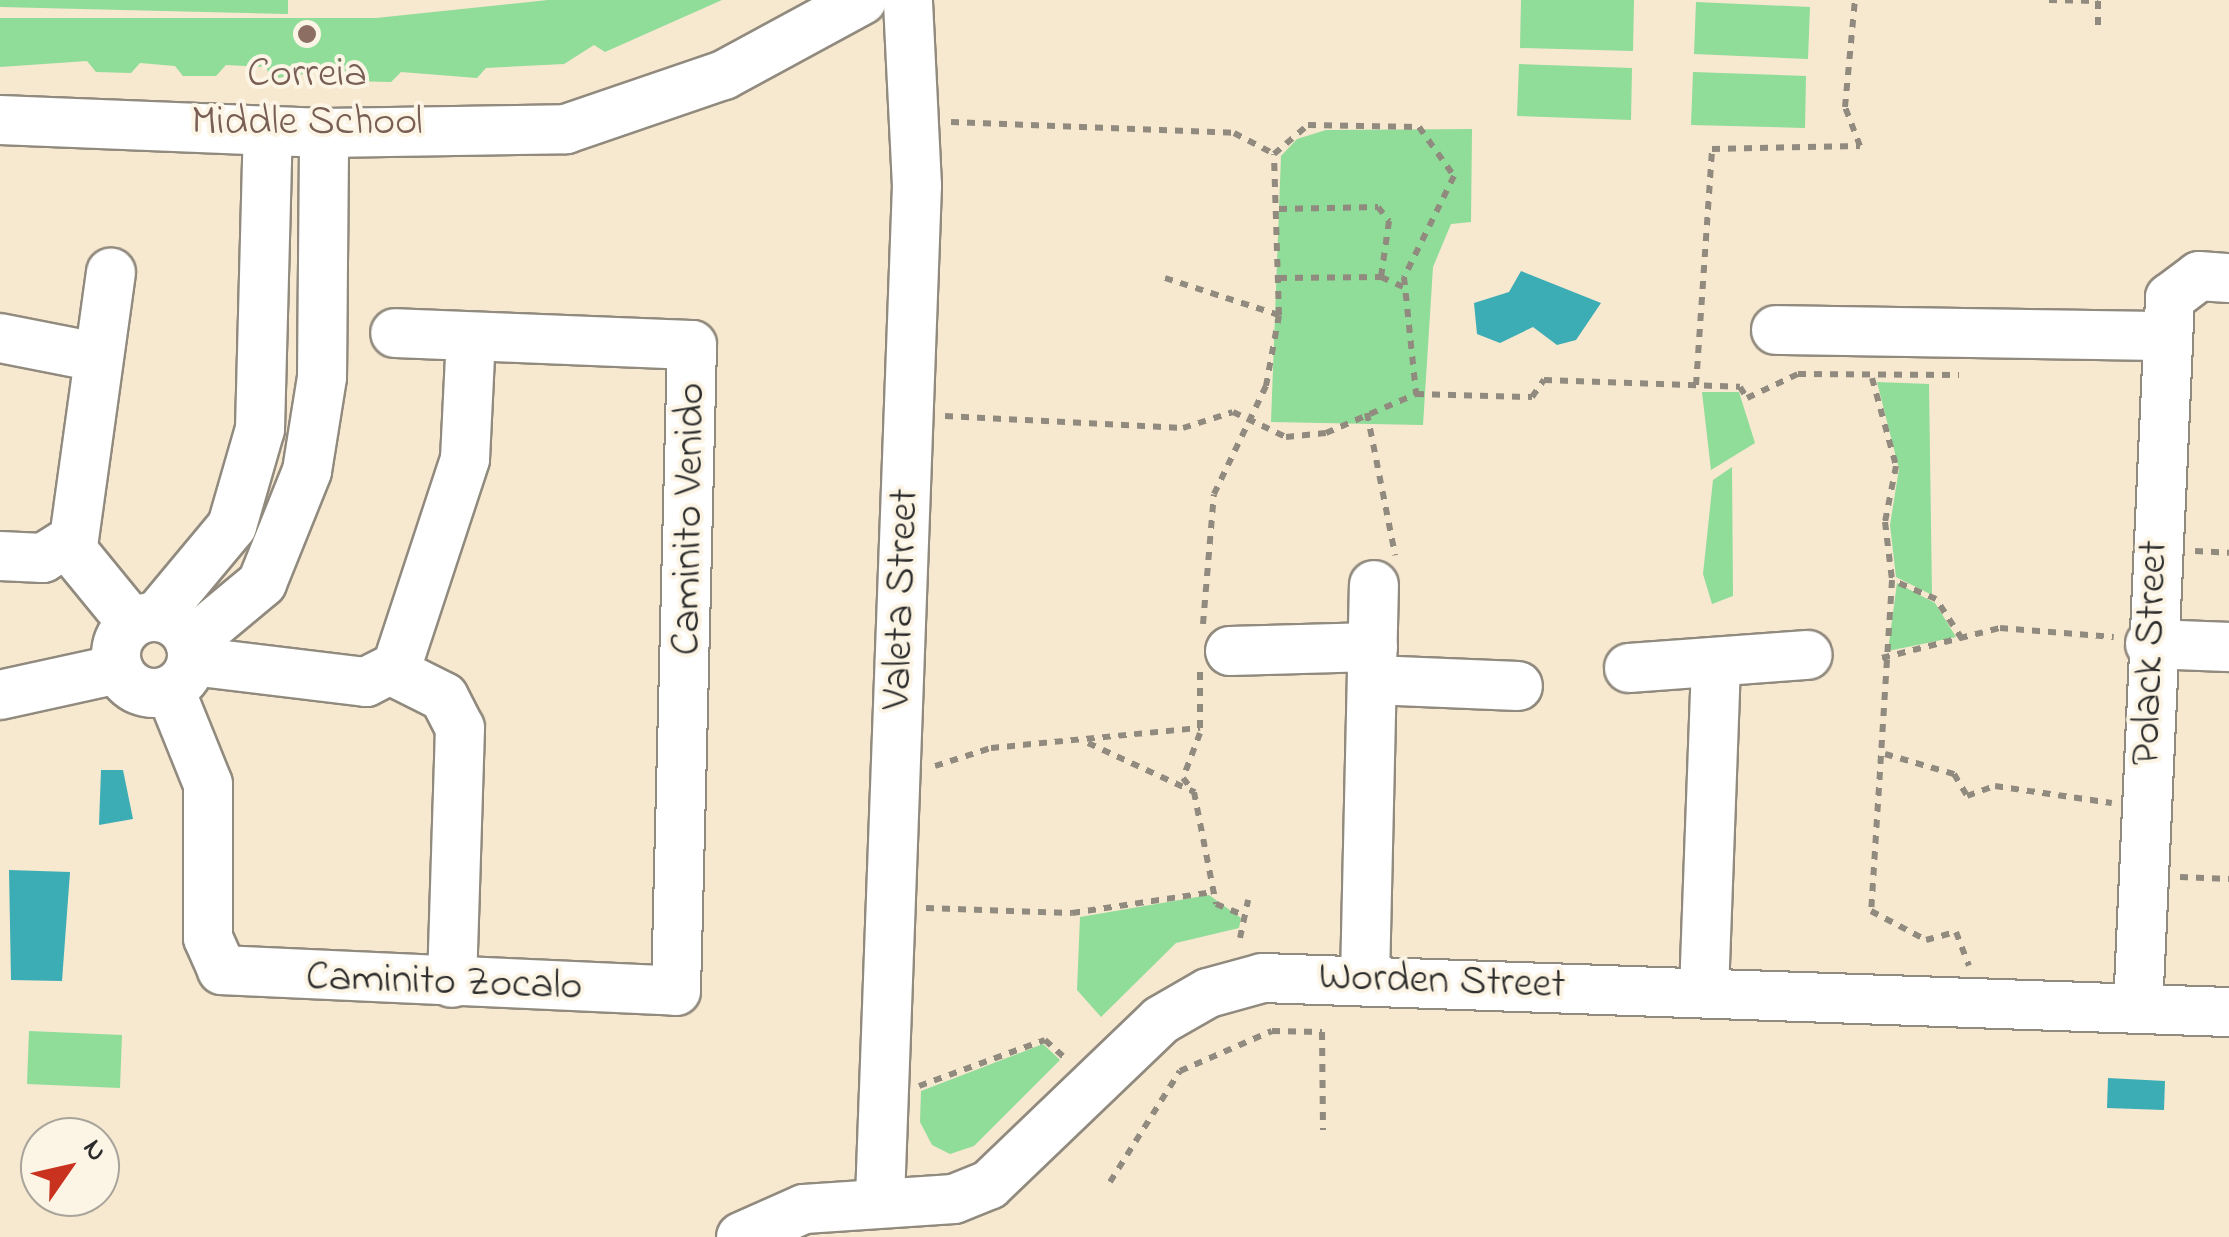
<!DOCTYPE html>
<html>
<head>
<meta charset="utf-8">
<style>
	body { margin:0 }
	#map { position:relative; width:2229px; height:1237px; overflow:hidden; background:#f7e8d0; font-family:"Indie Flower",sans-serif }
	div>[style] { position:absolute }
	.green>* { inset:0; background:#90dc99 }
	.water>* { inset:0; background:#3cadb4 }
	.path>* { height:6px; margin-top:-3px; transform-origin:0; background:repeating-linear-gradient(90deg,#918a7e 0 8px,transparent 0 16px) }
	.roads { filter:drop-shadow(2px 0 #918a7e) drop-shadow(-2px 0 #918a7e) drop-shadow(0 2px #918a7e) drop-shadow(0 -2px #918a7e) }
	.minor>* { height:48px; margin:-24px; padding:0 24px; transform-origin:24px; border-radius:24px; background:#fff }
	.minor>.ring { margin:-24px; padding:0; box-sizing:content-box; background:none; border:48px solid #fff; border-radius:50% }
	.dots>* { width:28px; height:28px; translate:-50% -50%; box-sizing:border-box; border:5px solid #fcf5e5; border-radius:50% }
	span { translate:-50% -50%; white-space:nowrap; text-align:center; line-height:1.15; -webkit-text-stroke:8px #fcf5e5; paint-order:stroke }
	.education-label { font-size:42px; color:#785e54 }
	.street-label { font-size:42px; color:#2b2b2b }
	.north { position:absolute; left:20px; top:1117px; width:100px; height:100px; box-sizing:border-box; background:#fcf5e5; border:2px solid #a8a49b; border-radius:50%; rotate:56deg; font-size:28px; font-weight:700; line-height:40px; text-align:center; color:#2b2b2b }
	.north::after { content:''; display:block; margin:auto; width:35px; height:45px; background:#c8321e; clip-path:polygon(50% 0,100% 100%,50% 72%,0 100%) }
</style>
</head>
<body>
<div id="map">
	<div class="green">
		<i style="clip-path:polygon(0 0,288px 0,288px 14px,0 7px)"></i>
		<i style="clip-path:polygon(548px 0,722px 0,605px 52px,594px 45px,564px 64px,486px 68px,477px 78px,401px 72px,391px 82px,348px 81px,337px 69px,271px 79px,266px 67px,226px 65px,216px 76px,183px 76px,175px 66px,140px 63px,131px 73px,96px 72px,87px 61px,0 67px,0 18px,376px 18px)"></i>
		<i style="clip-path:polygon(1521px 0,1634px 0,1633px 51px,1520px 48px)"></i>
		<i style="clip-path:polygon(1696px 2px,1810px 7px,1808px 59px,1694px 54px)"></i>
		<i style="clip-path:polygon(1519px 64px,1632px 68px,1631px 120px,1517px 116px)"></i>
		<i style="clip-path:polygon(1693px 72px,1806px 76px,1805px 128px,1691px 125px)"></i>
		<i style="clip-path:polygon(1472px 129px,1471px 222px,1451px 224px,1433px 267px,1423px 425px,1271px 422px,1281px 156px,1297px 139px,1326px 130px)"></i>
		<i style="clip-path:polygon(1877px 382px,1929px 384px,1932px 595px,1896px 577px,1890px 525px,1899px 469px)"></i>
		<i style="clip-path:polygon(1702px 392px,1739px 392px,1755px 443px,1711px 470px)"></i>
		<i style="clip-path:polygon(1732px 467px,1733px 596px,1712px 604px,1703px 574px,1713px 480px)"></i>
		<i style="clip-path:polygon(1897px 583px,1935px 603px,1956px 637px,1888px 651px)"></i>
		<i style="clip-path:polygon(1209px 895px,1241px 918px,1239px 928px,1176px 943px,1101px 1017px,1077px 990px,1080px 917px)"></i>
		<i style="clip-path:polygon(29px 1031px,122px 1035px,120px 1088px,27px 1084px)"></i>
		<i style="clip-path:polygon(1043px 1044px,1060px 1060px,974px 1146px,950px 1154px,932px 1145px,920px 1122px,921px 1091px)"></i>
	</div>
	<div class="water">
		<i style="clip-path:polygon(1521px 271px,1601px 303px,1576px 340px,1557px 345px,1533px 327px,1500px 343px,1477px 334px,1474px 303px,1509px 292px)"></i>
		<i style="clip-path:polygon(101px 770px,123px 770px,133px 819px,99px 825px)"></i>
		<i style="clip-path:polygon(9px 870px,70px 872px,62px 981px,11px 980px)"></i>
		<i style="clip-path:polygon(2108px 1078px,2165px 1081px,2164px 1110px,2107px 1108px)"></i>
	</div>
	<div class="path">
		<i style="left:2049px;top:0;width:49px;rotate:1.2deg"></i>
		<i style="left:2098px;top:1px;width:27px;rotate:90deg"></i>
		<i style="left:951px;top:122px;width:283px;rotate:2.2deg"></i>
		<i style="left:1234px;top:133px;width:45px;rotate:27.7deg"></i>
		<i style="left:1279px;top:209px;width:99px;rotate:-1.2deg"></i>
		<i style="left:1378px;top:207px;width:18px;rotate:52deg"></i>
		<i style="left:1389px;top:221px;width:57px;rotate:98.1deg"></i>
		<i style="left:1165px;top:278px;width:120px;rotate:18deg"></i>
		<i style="left:1279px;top:315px;width:161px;rotate:-91.8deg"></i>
		<i style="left:1274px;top:154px;width:45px;rotate:-40.5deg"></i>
		<i style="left:1308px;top:125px;width:111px;rotate:1deg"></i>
		<i style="left:1419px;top:127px;width:60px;rotate:54.5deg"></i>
		<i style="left:1454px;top:176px;width:113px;rotate:116.3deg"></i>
		<i style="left:1404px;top:277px;width:118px;rotate:84.1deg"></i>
		<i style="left:1279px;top:278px;width:102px;rotate:-0.6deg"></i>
		<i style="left:1381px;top:277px;width:24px;rotate:24deg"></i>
		<i style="left:1872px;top:378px;width:91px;rotate:74.7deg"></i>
		<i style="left:1896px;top:466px;width:57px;rotate:101.1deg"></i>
		<i style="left:1885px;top:522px;width:58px;rotate:83.1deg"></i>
		<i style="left:1696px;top:385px;width:237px;rotate:-86.1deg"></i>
		<i style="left:1712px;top:149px;width:148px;rotate:-1.2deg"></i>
		<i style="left:1860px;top:146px;width:42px;rotate:-111deg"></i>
		<i style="left:1845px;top:107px;width:107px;rotate:-84.7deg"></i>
		<i style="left:1367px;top:413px;width:145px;rotate:78.8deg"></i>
		<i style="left:945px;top:416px;width:238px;rotate:2.9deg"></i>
		<i style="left:1183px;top:428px;width:52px;rotate:-17.7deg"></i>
		<i style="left:1233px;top:412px;width:59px;rotate:25.3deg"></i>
		<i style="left:1286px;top:437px;width:40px;rotate:-5.7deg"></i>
		<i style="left:1326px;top:433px;width:98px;rotate:-23.4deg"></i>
		<i style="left:1416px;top:394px;width:116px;rotate:1.5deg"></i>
		<i style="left:1532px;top:397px;width:21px;rotate:-55deg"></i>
		<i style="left:1544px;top:380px;width:196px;rotate:2deg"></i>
		<i style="left:1740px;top:387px;width:13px;rotate:58deg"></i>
		<i style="left:1747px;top:398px;width:56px;rotate:-25.2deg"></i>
		<i style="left:1798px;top:374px;width:161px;rotate:0.4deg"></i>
		<i style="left:2195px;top:551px;width:34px;rotate:3deg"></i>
		<i style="left:1203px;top:624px;width:130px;rotate:-85.2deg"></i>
		<i style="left:1214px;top:494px;width:120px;rotate:-64.3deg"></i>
		<i style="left:1266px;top:386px;width:72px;rotate:-79.6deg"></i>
		<i style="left:1962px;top:639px;width:48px;rotate:-123deg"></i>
		<i style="left:1936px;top:599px;width:48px;rotate:-156.6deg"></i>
		<i style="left:1892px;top:580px;width:332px;rotate:93.6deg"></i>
		<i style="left:1871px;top:911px;width:62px;rotate:27.8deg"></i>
		<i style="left:1926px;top:940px;width:31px;rotate:-15deg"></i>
		<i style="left:1956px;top:932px;width:36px;rotate:69deg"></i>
		<i style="left:1882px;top:658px;width:122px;rotate:-14.3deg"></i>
		<i style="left:2000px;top:628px;width:114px;rotate:4.5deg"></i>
		<i style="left:1200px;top:672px;width:61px;rotate:90deg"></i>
		<i style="left:1200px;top:733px;width:48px;rotate:110.7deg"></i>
		<i style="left:1183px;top:778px;width:18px;rotate:52deg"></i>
		<i style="left:1194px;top:792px;width:114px;rotate:78.9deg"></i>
		<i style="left:1216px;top:904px;width:31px;rotate:22deg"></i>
		<i style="left:1088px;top:743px;width:117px;rotate:24.8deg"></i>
		<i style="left:1885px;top:754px;width:72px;rotate:16.2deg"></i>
		<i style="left:1954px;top:774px;width:26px;rotate:59deg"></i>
		<i style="left:1967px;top:796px;width:30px;rotate:-20deg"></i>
		<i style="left:1995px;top:786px;width:118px;rotate:8.3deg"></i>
		<i style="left:935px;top:766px;width:59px;rotate:-17.8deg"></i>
		<i style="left:991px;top:748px;width:210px;rotate:-5.5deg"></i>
		<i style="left:2180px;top:877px;width:49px;rotate:2.3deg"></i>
		<i style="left:926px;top:908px;width:146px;rotate:2deg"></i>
		<i style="left:1072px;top:913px;width:143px;rotate:-8.5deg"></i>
		<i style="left:1240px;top:938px;width:39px;rotate:-78deg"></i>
		<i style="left:919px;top:1086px;width:134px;rotate:-20.1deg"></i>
		<i style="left:1045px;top:1040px;width:28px;rotate:42deg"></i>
		<i style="left:1110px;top:1182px;width:131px;rotate:-57.8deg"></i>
		<i style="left:1180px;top:1071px;width:100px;rotate:-23.5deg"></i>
		<i style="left:1272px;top:1031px;width:50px;rotate:1.1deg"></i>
		<i style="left:1322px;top:1032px;width:98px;rotate:89.4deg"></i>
	</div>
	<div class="roads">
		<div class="minor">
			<i style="left:0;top:120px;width:324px;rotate:2.3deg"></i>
			<i style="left:324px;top:133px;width:242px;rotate:-0.9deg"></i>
			<i style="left:566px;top:129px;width:167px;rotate:-18.9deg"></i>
			<i style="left:724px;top:75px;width:157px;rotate:-28.5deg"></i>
			<i style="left:1776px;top:330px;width:390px;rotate:0.9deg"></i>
			<i style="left:0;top:338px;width:99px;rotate:11.1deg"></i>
			<i style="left:69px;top:546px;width:99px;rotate:50.7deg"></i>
			<i style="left:0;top:556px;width:43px;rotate:2.7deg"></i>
			<i style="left:43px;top:558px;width:36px;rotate:-32deg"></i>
			<i style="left:74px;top:539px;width:269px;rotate:-82.1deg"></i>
			<i style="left:157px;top:616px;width:117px;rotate:-50.2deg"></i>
			<i style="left:232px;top:526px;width:101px;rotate:-73.9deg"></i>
			<i style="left:260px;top:429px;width:298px;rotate:-88.5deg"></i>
			<i class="ring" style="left:116px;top:617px;width:28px;height:28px"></i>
			<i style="left:190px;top:643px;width:94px;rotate:-39.8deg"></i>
			<i style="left:262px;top:583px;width:121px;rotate:-68.1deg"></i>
			<i style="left:307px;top:471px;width:95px;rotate:-80.9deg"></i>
			<i style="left:322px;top:377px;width:244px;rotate:-89.5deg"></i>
			<i style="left:2150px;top:644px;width:79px;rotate:2.2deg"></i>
			<i style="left:1230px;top:651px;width:143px;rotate:-1.6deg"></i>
			<i style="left:192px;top:661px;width:175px;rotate:6.9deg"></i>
			<i style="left:366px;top:682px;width:35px;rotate:-27deg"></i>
			<i style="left:397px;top:666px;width:218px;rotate:-71.8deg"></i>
			<i style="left:465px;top:459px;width:122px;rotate:-87.2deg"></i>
			<i style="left:1629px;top:668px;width:179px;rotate:-4.2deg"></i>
			<i style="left:392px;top:671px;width:58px;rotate:26.6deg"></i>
			<i style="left:444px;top:697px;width:35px;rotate:63deg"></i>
			<i style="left:460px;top:728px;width:255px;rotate:91.8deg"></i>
			<i style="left:1373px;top:680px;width:145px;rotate:2.4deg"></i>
			<i style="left:170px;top:690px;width:101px;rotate:68deg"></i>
			<i style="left:208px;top:784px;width:154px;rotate:90deg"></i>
			<i style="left:208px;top:938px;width:35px;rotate:66deg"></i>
			<i style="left:222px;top:970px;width:454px;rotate:2.6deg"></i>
			<i style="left:676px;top:991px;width:646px;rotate:-88.58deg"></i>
			<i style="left:692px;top:345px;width:297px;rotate:-177.7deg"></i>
			<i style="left:0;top:695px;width:121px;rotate:-12.4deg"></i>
			<i style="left:1365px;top:979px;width:394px;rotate:-88.7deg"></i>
			<i style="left:1704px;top:992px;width:328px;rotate:-87.9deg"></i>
			<i style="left:2138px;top:1009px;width:712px;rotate:-87.42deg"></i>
			<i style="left:2170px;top:298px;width:36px;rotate:-37deg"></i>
			<i style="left:2199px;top:276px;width:30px;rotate:4deg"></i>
			<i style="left:880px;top:1199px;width:1014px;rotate:-87.91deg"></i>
			<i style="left:917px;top:186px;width:186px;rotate:-92.8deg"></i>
			<i style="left:741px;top:1237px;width:69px;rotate:-24deg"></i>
			<i style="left:804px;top:1209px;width:150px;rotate:-3.8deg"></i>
			<i style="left:954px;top:1199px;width:38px;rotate:-22deg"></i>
			<i style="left:989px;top:1185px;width:238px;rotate:-43.8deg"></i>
			<i style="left:1161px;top:1020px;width:54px;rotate:-29.9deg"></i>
			<i style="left:1208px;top:993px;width:57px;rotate:-15.3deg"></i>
			<i style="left:1263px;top:978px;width:967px;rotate:2.02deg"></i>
		</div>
	</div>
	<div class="dots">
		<i style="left:307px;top:34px;background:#8d6e63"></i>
	</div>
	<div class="education-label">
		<span style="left:307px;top:99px">Correia<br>Middle School</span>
	</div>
	<div class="street-label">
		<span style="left:690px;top:519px;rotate:-89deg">Caminito Venido</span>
		<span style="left:902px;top:599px;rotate:-88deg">Valeta Street</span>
		<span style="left:2151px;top:653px;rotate:-88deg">Polack Street</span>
		<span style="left:1442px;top:982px;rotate:2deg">Worden Street</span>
		<span style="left:444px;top:983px;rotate:2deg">Caminito Zocalo</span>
	</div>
	<div class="north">N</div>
</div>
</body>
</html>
